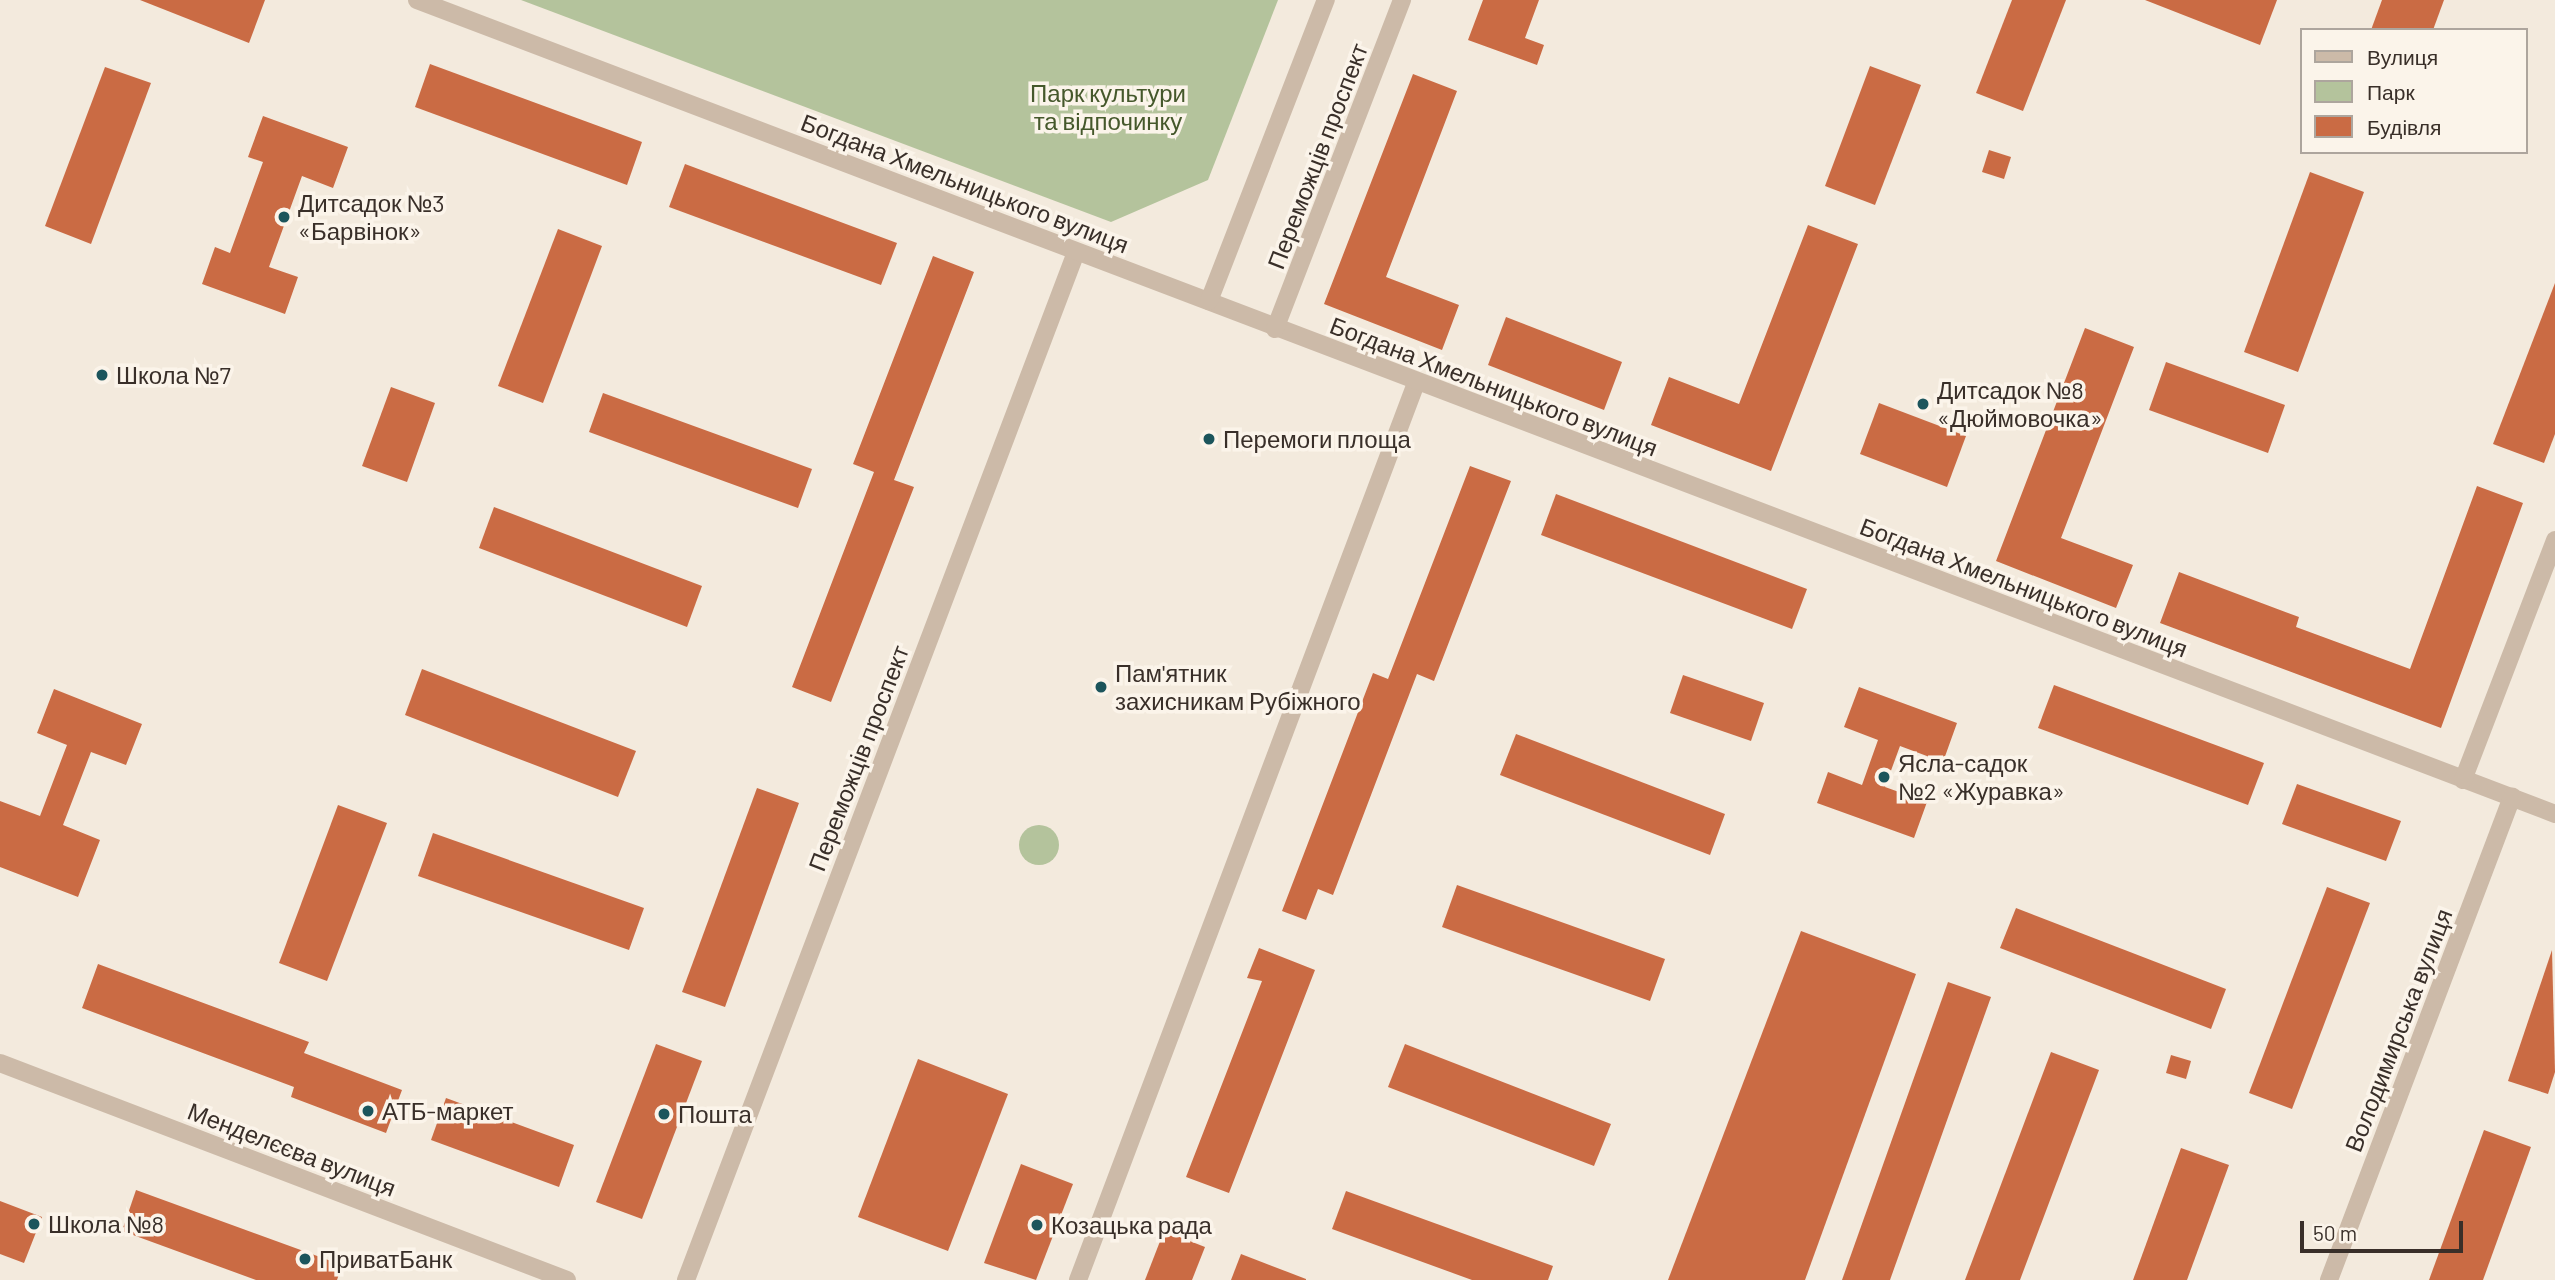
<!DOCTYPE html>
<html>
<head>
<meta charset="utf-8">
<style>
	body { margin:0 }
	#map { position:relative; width:2555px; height:1280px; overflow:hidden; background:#f3eadd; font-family:Barlow,sans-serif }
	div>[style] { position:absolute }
	.green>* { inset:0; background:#b4c39c }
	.round { border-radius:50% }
	.building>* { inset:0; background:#ca6b44 }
	.minor>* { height:18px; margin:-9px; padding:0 9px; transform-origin:9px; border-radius:9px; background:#ccbaa8 }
	.tertiary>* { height:18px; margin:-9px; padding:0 9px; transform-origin:9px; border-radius:9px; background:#ccbaa8 }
	.dots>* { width:19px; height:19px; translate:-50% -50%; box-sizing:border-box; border:4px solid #fbf4ea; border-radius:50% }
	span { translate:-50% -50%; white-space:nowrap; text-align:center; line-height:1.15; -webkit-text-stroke:7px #fbf4ea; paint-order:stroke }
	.park-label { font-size:24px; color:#45582b }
	.street-label { font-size:24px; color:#392f29 }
	.poi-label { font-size:24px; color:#392f29 }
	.left { translate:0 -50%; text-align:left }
	.legend { position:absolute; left:2300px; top:28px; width:228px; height:126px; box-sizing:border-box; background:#fbf4ea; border:2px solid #ada59d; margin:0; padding:9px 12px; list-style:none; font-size:21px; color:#392f29 }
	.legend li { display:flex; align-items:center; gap:14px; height:35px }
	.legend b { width:35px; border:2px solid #ada59d }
	.scale { position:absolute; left:2300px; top:1221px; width:163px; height:32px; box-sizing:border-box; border:4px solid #392f29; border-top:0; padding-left:9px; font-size:21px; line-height:24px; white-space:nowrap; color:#392f29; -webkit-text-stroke:5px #fbf4ea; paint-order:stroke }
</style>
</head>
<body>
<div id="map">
	<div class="green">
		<i style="clip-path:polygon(521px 0,1278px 0,1208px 180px,1111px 222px)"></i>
		<i class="round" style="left:1019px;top:825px;width:40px;height:40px"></i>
	</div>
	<div class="building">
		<i style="clip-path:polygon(140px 0,265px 0,249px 43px)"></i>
		<i style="clip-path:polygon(1483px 0,1539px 0,1525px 38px,1544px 45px,1537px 65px,1468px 40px)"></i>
		<i style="clip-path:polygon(2012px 0,2066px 0,2023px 111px,1976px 93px)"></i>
		<i style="clip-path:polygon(2145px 0,2277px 0,2260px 45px)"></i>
		<i style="clip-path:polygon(2382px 0,2444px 0,2433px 30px,2371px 30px)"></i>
		<i style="clip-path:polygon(430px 64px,642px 142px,627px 185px,415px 107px)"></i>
		<i style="clip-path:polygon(1870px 66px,1921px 85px,1875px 205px,1825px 186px)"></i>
		<i style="clip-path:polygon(105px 67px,151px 83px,91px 244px,45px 226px)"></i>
		<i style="clip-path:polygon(1413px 74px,1457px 91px,1386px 277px,1459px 305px,1442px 350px,1324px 304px)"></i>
		<i style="clip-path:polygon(263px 116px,348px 147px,333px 188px,302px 176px,269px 267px,298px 277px,285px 314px,202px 284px,215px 247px,230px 253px,263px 162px,248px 157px)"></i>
		<i style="clip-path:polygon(1989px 150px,2011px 157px,2004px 179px,1982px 172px)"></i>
		<i style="clip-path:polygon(685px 164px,897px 243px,881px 285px,669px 207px)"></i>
		<i style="clip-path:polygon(2310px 172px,2364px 192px,2298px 372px,2244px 352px)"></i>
		<i style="clip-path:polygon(1808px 225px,1858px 244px,1771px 471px,1651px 425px,1669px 377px,1739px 404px)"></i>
		<i style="clip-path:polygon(558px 229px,602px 246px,543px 403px,498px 386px)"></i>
		<i style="clip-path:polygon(933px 256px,974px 272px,894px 480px,914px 487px,831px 702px,792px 687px,874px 472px,853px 464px)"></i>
		<i style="clip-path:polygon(2555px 283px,2555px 434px,2544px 463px,2493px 444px)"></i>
		<i style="clip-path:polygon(1506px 317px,1622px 362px,1604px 410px,1488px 365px)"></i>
		<i style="clip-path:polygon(2085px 328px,2134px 347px,2061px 538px,2133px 565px,2116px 608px,1996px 561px)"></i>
		<i style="clip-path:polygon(2166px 362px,2285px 405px,2268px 453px,2149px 410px)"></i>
		<i style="clip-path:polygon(391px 387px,435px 403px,407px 482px,362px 466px)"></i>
		<i style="clip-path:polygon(603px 393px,812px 469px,798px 508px,589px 432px)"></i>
		<i style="clip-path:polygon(1879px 403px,1966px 436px,1947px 487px,1860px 454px)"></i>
		<i style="clip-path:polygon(1470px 466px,1511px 481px,1434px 681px,1417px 674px,1333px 895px,1318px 889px,1306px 920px,1282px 911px,1373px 673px,1388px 679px)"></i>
		<i style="clip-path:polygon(2477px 486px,2523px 503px,2441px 728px,2160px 623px,2179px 572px,2299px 617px,2296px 627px,2410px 669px)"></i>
		<i style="clip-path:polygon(1556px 494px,1807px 589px,1792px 629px,1541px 535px)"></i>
		<i style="clip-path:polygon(494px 507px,702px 586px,687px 627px,479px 548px)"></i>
		<i style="clip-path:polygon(422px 669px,636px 751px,618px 797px,405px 715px)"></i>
		<i style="clip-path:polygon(1683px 675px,1764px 703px,1751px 741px,1670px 713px)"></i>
		<i style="clip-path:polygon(2054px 685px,2264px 763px,2248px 805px,2038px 728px)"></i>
		<i style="clip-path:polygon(1859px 687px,1957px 723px,1943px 762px,1900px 746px,1885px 787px,1927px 802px,1914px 838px,1817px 803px,1828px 772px,1862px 785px,1878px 740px,1844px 727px)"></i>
		<i style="clip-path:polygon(54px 689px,142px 724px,126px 765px,91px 752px,63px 825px,100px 840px,78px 897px,0 867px,0 801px,40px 816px,67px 745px,37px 733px)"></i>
		<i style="clip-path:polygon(1516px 734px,1725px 814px,1710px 855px,1500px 775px)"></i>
		<i style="clip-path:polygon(2297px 784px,2401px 821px,2386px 861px,2282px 824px)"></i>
		<i style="clip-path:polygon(757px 788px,799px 803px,725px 1007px,682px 992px)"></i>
		<i style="clip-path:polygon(338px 805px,387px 823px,327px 981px,279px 963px)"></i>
		<i style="clip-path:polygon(433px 833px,644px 908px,629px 950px,418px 876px)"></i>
		<i style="clip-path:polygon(1457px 885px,1665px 959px,1650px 1001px,1442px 927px)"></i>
		<i style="clip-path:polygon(2327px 887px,2370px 903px,2292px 1109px,2249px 1093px)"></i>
		<i style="clip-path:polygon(2016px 908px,2226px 989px,2211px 1029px,2000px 948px)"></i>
		<i style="clip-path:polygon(1801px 931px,1916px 974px,1805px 1280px,1668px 1280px)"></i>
		<i style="clip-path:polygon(1259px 948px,1315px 970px,1229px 1193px,1186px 1177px,1262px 981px,1247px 978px)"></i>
		<i style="clip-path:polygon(2552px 950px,2555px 1072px,2548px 1094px,2508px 1081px)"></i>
		<i style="clip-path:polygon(98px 964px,309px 1042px,304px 1053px,402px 1090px,386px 1133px,291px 1097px,294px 1087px,82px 1008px)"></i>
		<i style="clip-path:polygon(1948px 982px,1991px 997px,1890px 1280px,1842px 1280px)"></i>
		<i style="clip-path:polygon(656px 1044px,702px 1061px,642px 1219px,596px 1202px)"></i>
		<i style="clip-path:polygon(1405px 1044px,1611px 1124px,1594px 1166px,1388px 1087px)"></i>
		<i style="clip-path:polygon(2051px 1052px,2099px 1070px,2020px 1280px,1965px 1280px)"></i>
		<i style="clip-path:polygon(2171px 1055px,2191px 1061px,2186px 1079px,2166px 1073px)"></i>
		<i style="clip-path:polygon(918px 1059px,1008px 1094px,948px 1251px,858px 1217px)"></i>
		<i style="clip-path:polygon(446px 1098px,574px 1145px,559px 1187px,431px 1140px)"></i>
		<i style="clip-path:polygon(2484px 1130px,2531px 1147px,2483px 1280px,2429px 1280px)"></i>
		<i style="clip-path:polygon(2181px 1148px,2229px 1165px,2187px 1280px,2133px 1280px)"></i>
		<i style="clip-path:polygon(1021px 1164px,1073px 1184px,1036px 1280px,984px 1263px)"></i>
		<i style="clip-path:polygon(136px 1190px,342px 1265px,337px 1280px,256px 1280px,122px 1231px)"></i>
		<i style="clip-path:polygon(1346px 1191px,1553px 1266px,1548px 1280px,1472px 1280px,1332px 1229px)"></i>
		<i style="clip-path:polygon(0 1201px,42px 1217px,24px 1263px,0 1254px)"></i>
		<i style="clip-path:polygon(1164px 1231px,1205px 1247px,1192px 1280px,1145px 1280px)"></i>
		<i style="clip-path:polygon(1241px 1254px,1306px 1279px,1306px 1280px,1231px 1280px)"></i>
	</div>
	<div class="minor">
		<i style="left:686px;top:1280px;width:1099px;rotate:-69.22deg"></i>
		<i style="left:1078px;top:1280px;width:959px;rotate:-69.35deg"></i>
	</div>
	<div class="tertiary">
		<i style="left:417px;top:0;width:2288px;rotate:20.84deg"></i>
		<i style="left:1209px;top:301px;width:323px;rotate:-68.8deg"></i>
		<i style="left:1275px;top:329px;width:353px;rotate:-68.9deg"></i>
		<i style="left:2463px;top:780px;width:257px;rotate:-69deg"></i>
		<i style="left:0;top:1063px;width:607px;rotate:20.94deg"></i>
		<i style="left:2329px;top:1280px;width:517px;rotate:-69.25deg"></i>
	</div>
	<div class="dots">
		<i style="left:284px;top:217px;background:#1c555c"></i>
		<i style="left:102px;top:375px;background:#1c555c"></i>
		<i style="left:1923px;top:404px;background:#1c555c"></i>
		<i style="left:1209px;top:439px;background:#1c555c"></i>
		<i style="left:1101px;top:687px;background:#1c555c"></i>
		<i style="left:1884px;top:777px;background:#1c555c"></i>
		<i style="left:368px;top:1111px;background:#1c555c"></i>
		<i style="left:664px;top:1114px;background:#1c555c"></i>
		<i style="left:34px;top:1224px;background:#1c555c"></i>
		<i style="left:1037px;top:1225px;background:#1c555c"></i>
		<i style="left:305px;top:1259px;background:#1c555c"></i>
	</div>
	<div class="park-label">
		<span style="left:1108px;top:107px">Парк культури<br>та відпочинку</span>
	</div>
	<div class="street-label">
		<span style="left:1317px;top:156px;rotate:-69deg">Переможців проспект</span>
		<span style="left:965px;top:183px;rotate:21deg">Богдана Хмельницького вулиця</span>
		<span style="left:1494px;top:386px;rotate:21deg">Богдана Хмельницького вулиця</span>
		<span style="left:2024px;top:587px;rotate:21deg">Богдана Хмельницького вулиця</span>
		<span style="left:858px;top:758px;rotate:-69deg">Переможців проспект</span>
		<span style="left:2398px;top:1030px;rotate:-69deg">Володимирська вулиця</span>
		<span style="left:292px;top:1149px;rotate:21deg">Менделєєва вулиця</span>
	</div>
	<div class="poi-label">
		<span class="left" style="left:298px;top:217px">Дитсадок №3<br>«Барвінок»</span>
		<span class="left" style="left:116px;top:375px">Школа №7</span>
		<span class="left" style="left:1937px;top:404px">Дитсадок №8<br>«Дюймовочка»</span>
		<span class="left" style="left:1223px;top:439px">Перемоги площа</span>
		<span class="left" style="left:1115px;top:687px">Пам'ятник<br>захисникам Рубіжного</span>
		<span class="left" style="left:1898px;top:777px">Ясла-садок<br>№2 «Журавка»</span>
		<span class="left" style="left:382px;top:1111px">АТБ-маркет</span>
		<span class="left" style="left:678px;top:1114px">Пошта</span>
		<span class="left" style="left:48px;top:1224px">Школа №8</span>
		<span class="left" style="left:1051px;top:1225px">Козацька рада</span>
		<span class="left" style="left:319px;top:1259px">ПриватБанк</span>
	</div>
	<ul class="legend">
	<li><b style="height:9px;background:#ccbaa8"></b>Вулиця</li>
	<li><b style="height:19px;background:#b4c39c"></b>Парк</li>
	<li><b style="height:19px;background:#ca6b44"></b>Будівля</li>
	</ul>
	<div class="scale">50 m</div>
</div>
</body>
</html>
